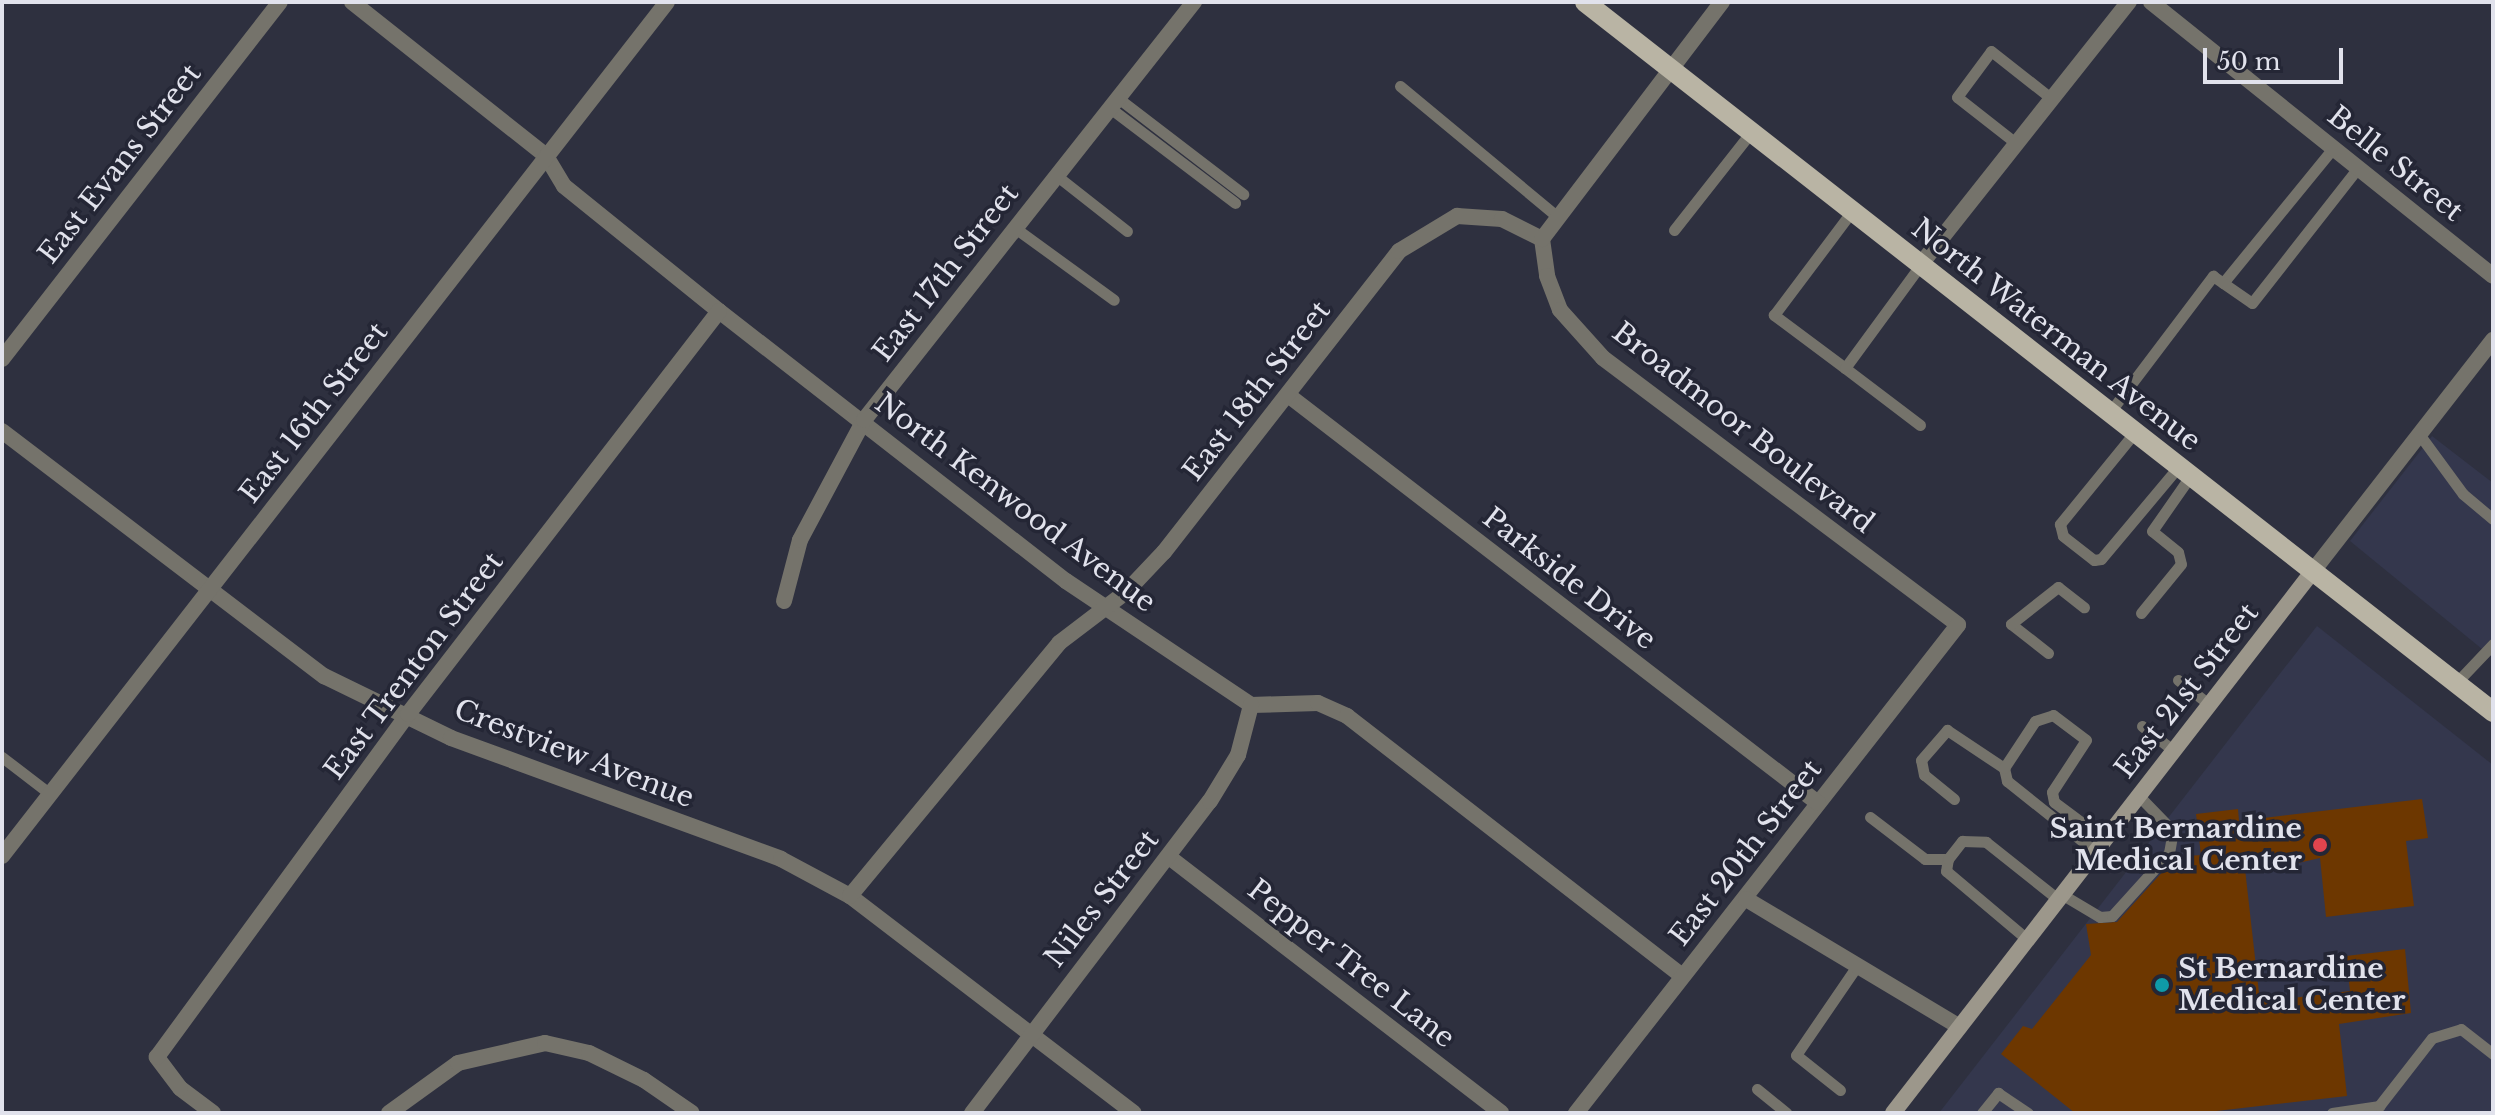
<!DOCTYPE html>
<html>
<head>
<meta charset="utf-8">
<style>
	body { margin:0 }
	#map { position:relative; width:2495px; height:1115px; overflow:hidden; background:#2e303f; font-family:"Libre Baskerville",serif }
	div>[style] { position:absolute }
	.built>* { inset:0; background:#34374d }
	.building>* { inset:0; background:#6d3700 }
	.lane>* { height:11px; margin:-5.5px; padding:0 5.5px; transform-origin:5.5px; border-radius:5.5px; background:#75736b }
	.street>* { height:16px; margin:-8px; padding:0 8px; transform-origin:8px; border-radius:8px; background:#75736b }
	.secondary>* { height:16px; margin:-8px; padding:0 8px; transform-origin:8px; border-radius:8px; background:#9c978b }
	.primary>* { height:20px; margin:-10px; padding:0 10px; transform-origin:10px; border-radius:10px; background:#b9b4a4 }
	.dots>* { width:22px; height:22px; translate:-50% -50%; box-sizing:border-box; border:4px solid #242635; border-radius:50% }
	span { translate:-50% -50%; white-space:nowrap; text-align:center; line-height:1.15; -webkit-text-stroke:7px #242635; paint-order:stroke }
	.street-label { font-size:28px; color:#e1e2ec }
	.poi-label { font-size:28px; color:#e1e2ec; font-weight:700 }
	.right { translate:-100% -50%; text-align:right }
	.left { translate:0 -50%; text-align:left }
	.frame { position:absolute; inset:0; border:4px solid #e1e2ec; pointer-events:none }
	.scale { position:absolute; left:2203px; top:48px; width:140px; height:36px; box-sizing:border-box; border:4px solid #e1e2ec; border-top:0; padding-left:10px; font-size:24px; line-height:28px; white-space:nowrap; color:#e1e2ec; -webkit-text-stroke:6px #242635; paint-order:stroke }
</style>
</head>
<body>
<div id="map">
	<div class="built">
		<i style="clip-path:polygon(2432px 436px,2493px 483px,2493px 658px,2350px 541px)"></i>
		<i style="clip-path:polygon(2317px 626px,2493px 765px,2493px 1113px,1939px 1113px)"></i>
	</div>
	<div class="building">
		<i style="clip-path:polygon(2422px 799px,2428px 838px,2406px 841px,2414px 906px,2326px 917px,2320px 858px,2281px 867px,2280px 855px,2244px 860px,2260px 1002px,2350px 991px,2346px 956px,2405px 949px,2411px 1013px,2339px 1024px,2347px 1096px,2199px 1113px,2075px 1113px,2001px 1054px,2023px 1026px,2032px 1029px,2091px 955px,2086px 924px,2117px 922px,2176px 857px,2201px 855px,2196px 814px,2238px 809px,2239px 821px)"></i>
	</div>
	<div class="lane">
		<i style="left:1400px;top:86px;width:205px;rotate:39.7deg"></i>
		<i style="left:1118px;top:98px;width:158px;rotate:37.5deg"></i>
		<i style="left:1110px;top:108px;width:157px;rotate:37.2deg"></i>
		<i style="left:2017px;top:144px;width:76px;rotate:-141.9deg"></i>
		<i style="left:1957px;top:97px;width:57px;rotate:-53.5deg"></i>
		<i style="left:1991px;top:51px;width:78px;rotate:38.2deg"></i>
		<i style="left:1057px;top:176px;width:89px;rotate:38.2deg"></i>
		<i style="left:1015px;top:228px;width:122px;rotate:36deg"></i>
		<i style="left:1674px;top:230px;width:125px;rotate:-51.8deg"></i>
		<i style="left:2223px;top:283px;width:174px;rotate:-50.8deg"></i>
		<i style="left:1845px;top:368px;width:89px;rotate:-143.3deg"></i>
		<i style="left:1774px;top:315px;width:130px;rotate:-53.1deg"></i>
		<i style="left:2110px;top:412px;width:171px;rotate:-52.9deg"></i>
		<i style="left:2213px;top:276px;width:47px;rotate:34.7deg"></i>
		<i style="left:2252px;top:303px;width:172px;rotate:-51.9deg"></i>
		<i style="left:1920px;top:425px;width:94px;rotate:-142.8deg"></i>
		<i style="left:1845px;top:368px;width:129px;rotate:-53.8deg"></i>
		<i style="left:2135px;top:432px;width:119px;rotate:129.2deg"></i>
		<i style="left:2060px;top:524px;width:12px;rotate:76deg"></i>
		<i style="left:2063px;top:536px;width:39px;rotate:38deg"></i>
		<i style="left:2094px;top:560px;width:7px;rotate:-8deg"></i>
		<i style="left:2101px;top:559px;width:121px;rotate:-50deg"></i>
		<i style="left:2419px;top:434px;width:74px;rotate:53.7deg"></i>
		<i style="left:2463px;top:494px;width:39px;rotate:40deg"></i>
		<i style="left:2141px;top:613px;width:63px;rotate:-50.8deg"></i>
		<i style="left:2181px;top:564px;width:12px;rotate:-104deg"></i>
		<i style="left:2178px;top:552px;width:33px;rotate:-141deg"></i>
		<i style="left:2152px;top:531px;width:68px;rotate:-55.1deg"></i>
		<i style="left:2048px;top:653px;width:47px;rotate:-141.9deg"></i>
		<i style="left:2011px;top:624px;width:60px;rotate:-38.2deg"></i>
		<i style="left:2058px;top:587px;width:33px;rotate:38deg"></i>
		<i style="left:2178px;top:680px;width:41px;rotate:38deg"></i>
		<i style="left:2456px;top:683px;width:54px;rotate:-46.5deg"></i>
		<i style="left:2142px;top:726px;width:41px;rotate:38deg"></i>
		<i style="left:2px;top:757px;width:61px;rotate:37.6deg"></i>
		<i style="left:1954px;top:799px;width:38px;rotate:-141deg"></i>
		<i style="left:1924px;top:775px;width:15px;rotate:-101deg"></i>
		<i style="left:1921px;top:760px;width:40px;rotate:-49deg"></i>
		<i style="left:1947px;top:730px;width:69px;rotate:33.7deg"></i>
		<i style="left:1870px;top:817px;width:69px;rotate:37.4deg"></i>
		<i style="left:1925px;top:859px;width:23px"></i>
		<i style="left:2096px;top:852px;width:114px;rotate:-141.4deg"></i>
		<i style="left:2007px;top:781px;width:13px;rotate:-103deg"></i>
		<i style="left:2004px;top:768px;width:56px;rotate:-56.6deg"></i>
		<i style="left:2035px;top:721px;width:19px;rotate:-18deg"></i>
		<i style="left:2053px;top:715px;width:41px;rotate:37.1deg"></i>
		<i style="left:2086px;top:740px;width:62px;rotate:123.2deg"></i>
		<i style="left:2052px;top:792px;width:10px;rotate:79deg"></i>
		<i style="left:2054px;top:802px;width:64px;rotate:36.7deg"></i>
		<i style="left:2063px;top:895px;width:43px;rotate:30.7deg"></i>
		<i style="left:2100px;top:917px;width:12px;rotate:-5deg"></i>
		<i style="left:2112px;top:916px;width:85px;rotate:-47.9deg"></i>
		<i style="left:2169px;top:853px;width:22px;rotate:-80deg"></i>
		<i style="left:2173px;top:831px;width:49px;rotate:-134.2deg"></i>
		<i style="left:2028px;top:940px;width:107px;rotate:-139.9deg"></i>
		<i style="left:1946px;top:871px;width:12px;rotate:-81deg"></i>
		<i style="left:1948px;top:859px;width:23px;rotate:-52deg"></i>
		<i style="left:1962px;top:841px;width:24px;rotate:2deg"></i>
		<i style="left:1986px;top:842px;width:93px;rotate:38.5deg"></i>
		<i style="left:1757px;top:1089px;width:38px;rotate:39deg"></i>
		<i style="left:1840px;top:1090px;width:56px;rotate:-141.5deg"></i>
		<i style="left:1796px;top:1055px;width:108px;rotate:-55.6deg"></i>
		<i style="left:1982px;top:1113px;width:26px;rotate:-51deg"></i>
		<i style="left:1998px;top:1093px;width:36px;rotate:34deg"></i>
		<i style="left:2332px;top:1113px;width:48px;rotate:-8.5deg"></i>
		<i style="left:2379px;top:1106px;width:86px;rotate:-52.1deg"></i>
		<i style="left:2432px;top:1038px;width:30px;rotate:-17deg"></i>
		<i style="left:2461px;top:1029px;width:41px;rotate:38deg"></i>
	</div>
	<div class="street">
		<i style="left:352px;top:2px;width:248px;rotate:38.4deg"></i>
		<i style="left:546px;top:156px;width:35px;rotate:59deg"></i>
		<i style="left:564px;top:186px;width:199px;rotate:38.9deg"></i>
		<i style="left:719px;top:311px;width:440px;rotate:37.9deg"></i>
		<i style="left:1066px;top:581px;width:223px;rotate:33.8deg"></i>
		<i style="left:1251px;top:705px;width:67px;rotate:-1.7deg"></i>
		<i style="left:1318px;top:703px;width:32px;rotate:24deg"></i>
		<i style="left:1347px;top:716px;width:424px;rotate:37.8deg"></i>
		<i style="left:2151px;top:2px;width:438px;rotate:38.7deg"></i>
		<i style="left:1542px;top:239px;width:37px;rotate:82deg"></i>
		<i style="left:1547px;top:276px;width:36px;rotate:69deg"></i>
		<i style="left:1560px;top:310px;width:64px;rotate:48.1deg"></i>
		<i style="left:1603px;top:358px;width:444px;rotate:36.9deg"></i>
		<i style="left:1958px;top:625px;width:620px;rotate:128.05deg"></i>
		<i style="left:1921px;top:264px;width:335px;rotate:-51.6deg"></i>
		<i style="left:2px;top:359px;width:452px;rotate:-52.1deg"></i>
		<i style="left:1288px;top:395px;width:669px;rotate:37.59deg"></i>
		<i style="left:2px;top:431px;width:405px;rotate:37.3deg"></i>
		<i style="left:324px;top:676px;width:141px;rotate:26deg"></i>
		<i style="left:451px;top:738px;width:351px;rotate:20.1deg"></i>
		<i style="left:781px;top:859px;width:78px;rotate:28.2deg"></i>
		<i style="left:850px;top:896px;width:357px;rotate:37.4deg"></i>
		<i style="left:2313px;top:571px;width:293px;rotate:-52.1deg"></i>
		<i style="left:784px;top:601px;width:63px;rotate:-75.3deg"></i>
		<i style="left:800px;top:540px;width:136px;rotate:-61.9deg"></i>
		<i style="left:864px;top:420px;width:533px;rotate:-51.71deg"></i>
		<i style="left:2px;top:856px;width:1082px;rotate:-52.09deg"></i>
		<i style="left:1169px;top:857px;width:419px;rotate:37.6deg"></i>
		<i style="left:850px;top:896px;width:328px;rotate:-50.4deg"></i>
		<i style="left:1059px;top:643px;width:84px;rotate:-37.3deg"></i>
		<i style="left:1126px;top:592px;width:55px;rotate:-46.5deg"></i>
		<i style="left:1164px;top:552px;width:382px;rotate:-52deg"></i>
		<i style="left:1399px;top:251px;width:68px;rotate:-31.1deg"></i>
		<i style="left:1457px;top:216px;width:45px;rotate:3.8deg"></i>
		<i style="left:1502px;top:219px;width:45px;rotate:26.6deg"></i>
		<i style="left:1542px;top:239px;width:298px;rotate:-52.8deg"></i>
		<i style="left:1746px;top:899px;width:249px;rotate:30.9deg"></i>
		<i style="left:213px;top:1113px;width:41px;rotate:-142.9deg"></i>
		<i style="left:180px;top:1088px;width:39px;rotate:-127deg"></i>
		<i style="left:157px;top:1057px;width:425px;rotate:-53.8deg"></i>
		<i style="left:408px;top:714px;width:509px;rotate:-52.34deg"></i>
		<i style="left:389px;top:1113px;width:85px;rotate:-35.9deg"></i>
		<i style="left:458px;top:1063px;width:89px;rotate:-12.9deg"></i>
		<i style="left:545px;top:1043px;width:45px;rotate:12.8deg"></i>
		<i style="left:589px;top:1053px;width:61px;rotate:26.1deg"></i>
		<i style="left:644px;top:1080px;width:58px;rotate:34.5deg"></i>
		<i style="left:972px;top:1113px;width:392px;rotate:-52.7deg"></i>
		<i style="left:1210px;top:801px;width:54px;rotate:-58.7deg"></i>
		<i style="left:1238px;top:755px;width:52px;rotate:-75.4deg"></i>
	</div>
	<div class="secondary">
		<i style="left:1893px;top:1113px;width:686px;rotate:-52.23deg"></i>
	</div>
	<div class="primary">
		<i style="left:1585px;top:2px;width:1153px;rotate:38.02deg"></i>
	</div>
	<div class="dots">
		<i style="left:2320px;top:845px;background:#e0444e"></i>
		<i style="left:2162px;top:985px;background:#0f9aa8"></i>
	</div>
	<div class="street-label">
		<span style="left:120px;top:164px;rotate:-52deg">East Evans Street</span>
		<span style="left:2395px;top:164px;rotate:39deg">Belle Street</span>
		<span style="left:946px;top:273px;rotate:-52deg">East 17th Street</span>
		<span style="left:2056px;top:335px;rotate:38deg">North Waterman Avenue</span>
		<span style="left:1257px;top:391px;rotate:-52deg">East 18th Street</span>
		<span style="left:314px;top:413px;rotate:-52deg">East 16th Street</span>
		<span style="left:1743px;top:428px;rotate:38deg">Broadmoor Boulevard</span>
		<span style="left:1015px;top:503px;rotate:37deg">North Kenwood Avenue</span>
		<span style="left:1569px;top:579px;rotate:38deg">Parkside Drive</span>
		<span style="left:414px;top:666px;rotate:-53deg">East Trenton Street</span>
		<span style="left:2187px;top:691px;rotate:-52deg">East 21st Street</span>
		<span style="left:574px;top:754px;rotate:21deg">Crestview Avenue</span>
		<span style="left:1746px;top:853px;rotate:-52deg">East 20th Street</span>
		<span style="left:1102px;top:899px;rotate:-52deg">Niles Street</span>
		<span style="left:1351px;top:964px;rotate:38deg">Pepper Tree Lane</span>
	</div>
	<div class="poi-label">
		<span class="right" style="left:2302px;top:845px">Saint Bernardine<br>Medical Center</span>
		<span class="left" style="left:2178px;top:985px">St Bernardine<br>Medical Center</span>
	</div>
	<div class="frame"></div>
	<div class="scale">50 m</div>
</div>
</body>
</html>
